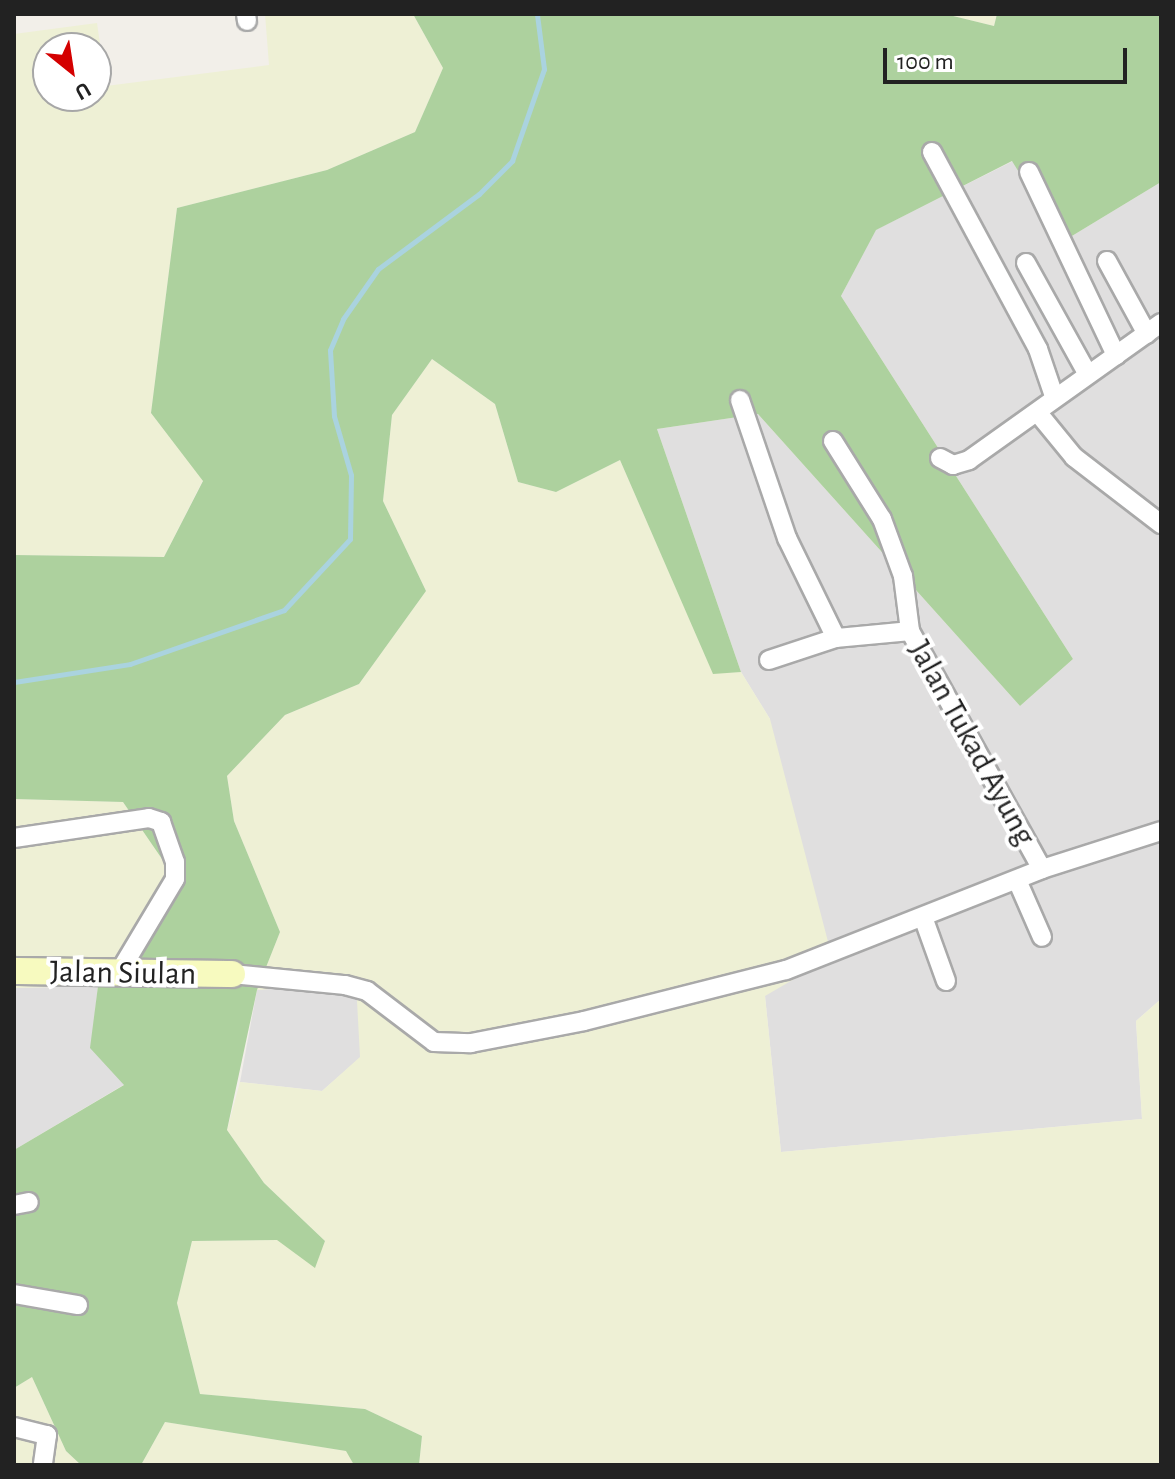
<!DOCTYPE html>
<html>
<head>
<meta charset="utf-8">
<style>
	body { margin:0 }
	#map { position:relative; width:1175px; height:1479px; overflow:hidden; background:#f2efe9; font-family:"Alegreya Sans",sans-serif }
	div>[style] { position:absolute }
	.residential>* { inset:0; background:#e0dfdf }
	.farmland>* { inset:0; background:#eef0d5 }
	.forest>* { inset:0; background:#add19e }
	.stream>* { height:5px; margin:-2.5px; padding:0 2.5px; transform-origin:2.5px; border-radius:2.5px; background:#aad3df }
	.roads { filter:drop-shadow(2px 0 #a9a9a9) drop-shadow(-2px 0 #a9a9a9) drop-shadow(0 2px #a9a9a9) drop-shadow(0 -2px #a9a9a9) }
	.street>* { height:18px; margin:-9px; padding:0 9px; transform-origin:9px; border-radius:9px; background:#fff }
	.secondary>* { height:26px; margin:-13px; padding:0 13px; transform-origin:13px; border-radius:13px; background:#f7fabf }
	span { translate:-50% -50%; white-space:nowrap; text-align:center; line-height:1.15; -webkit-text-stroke:8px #fff; paint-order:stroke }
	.street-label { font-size:32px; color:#222 }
	.frame { position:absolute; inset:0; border:16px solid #222; pointer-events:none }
	.north { position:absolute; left:32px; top:32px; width:80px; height:80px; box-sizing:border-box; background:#fff; border:2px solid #a7a7a7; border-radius:50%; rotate:150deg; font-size:22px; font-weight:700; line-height:32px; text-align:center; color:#222 }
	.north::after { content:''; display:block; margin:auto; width:28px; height:36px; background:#d40000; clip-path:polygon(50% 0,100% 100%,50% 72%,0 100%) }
	.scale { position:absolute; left:883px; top:48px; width:244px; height:36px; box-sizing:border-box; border:4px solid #222; border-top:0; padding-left:10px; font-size:24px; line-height:28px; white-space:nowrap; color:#222; -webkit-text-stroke:6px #fff; paint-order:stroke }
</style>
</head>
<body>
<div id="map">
	<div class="residential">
		<i style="clip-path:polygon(1013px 161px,1062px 242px,1161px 182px,1161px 999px,1136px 1021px,1142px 1119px,781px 1152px,765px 996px,770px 719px,741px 672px,657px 429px,758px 414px,1020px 706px,1073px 659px,841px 296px,875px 230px)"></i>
		<i style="clip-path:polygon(357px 982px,361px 1057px,322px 1091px,240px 1082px,257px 990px)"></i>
		<i style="clip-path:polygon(98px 986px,91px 1048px,125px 1084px,14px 1150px,14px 988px)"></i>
	</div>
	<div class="farmland">
		<i style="clip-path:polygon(evenodd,265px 14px,413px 14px,443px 68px,415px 132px,327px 170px,177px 208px,151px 413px,203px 480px,164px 557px,14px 555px,14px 34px,97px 23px,106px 86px,269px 65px,265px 14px,48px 48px,96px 48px,96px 96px,48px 96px,48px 48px)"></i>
		<i style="clip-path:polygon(945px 14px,997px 14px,994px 26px)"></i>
		<i style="clip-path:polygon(432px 359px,495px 404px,518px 482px,556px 492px,620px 460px,713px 673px,741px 672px,770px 719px,832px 957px,765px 996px,781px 1152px,1142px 1119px,1136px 1021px,1161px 999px,1161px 1465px,419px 1465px,422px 1436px,365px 1409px,200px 1394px,177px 1303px,192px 1241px,278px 1240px,315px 1267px,325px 1241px,264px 1183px,227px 1130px,240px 1082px,322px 1091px,360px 1057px,356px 982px,257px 990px,280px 932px,234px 821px,227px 776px,285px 715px,359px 684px,426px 591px,383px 501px,392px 415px)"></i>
		<i style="clip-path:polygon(14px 799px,123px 802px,175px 878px,98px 986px,14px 988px)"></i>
		<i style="clip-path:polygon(32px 1377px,66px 1451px,81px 1465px,14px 1465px,14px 1388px)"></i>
		<i style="clip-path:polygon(165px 1422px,347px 1451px,354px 1465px,141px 1465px)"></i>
	</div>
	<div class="forest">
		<i style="clip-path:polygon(413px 14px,945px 14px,994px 26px,997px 14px,1161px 14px,1161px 182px,1062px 242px,1012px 161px,876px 230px,841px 296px,1073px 659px,1020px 706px,758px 414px,657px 429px,741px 672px,713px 674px,620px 460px,556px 492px,518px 482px,495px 404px,432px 359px,392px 415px,383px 501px,426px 591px,359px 684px,285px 715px,227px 776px,234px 821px,280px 932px,257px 990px,227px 1130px,264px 1183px,325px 1241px,315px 1268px,277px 1240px,192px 1241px,177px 1303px,200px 1394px,365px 1409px,422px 1436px,419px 1465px,354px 1465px,346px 1451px,165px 1422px,141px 1465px,81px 1465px,66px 1451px,32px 1377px,14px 1388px,14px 1150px,124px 1085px,90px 1048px,98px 986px,175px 878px,123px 802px,14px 799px,14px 555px,164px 557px,203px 481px,151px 413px,177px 208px,327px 170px,415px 132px,443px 68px)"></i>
	</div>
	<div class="stream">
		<i style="left:14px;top:682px;width:117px;rotate:-8.8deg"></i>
		<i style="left:130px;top:664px;width:163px;rotate:-19.3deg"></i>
		<i style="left:284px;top:610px;width:97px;rotate:-47.1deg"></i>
		<i style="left:350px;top:539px;width:64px;rotate:-89.1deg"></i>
		<i style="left:351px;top:475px;width:61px;rotate:-106.1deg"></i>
		<i style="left:334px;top:416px;width:66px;rotate:-93.5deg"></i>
		<i style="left:330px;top:350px;width:34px;rotate:-67deg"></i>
		<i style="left:343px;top:319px;width:61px;rotate:-55deg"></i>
		<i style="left:378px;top:269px;width:126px;rotate:-36.6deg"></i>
		<i style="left:479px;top:194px;width:47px;rotate:-45deg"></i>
		<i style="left:512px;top:161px;width:97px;rotate:-70.8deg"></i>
		<i style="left:544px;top:69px;width:55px;rotate:-97.3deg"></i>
	</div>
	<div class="roads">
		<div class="street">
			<i style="left:246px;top:14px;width:7px;rotate:82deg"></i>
			<i style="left:932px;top:152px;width:224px;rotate:61.7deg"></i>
			<i style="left:1038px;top:349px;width:50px;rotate:71.2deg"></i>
			<i style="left:1029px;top:172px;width:203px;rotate:64.6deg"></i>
			<i style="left:1107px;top:261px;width:83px;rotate:61.3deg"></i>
			<i style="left:1026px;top:263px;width:126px;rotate:61deg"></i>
			<i style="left:740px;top:400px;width:146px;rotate:71.2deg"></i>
			<i style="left:787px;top:538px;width:111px;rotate:63.9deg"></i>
			<i style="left:1038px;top:413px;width:57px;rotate:50.7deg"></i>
			<i style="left:1074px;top:457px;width:110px;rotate:37.6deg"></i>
			<i style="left:833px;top:441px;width:92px;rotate:57.9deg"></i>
			<i style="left:882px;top:519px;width:61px;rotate:69.8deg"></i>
			<i style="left:903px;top:576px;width:55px;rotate:82.7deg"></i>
			<i style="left:910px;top:631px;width:272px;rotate:61deg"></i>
			<i style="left:940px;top:458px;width:15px;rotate:28deg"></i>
			<i style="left:953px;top:465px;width:17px;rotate:-17deg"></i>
			<i style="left:969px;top:460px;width:236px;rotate:-35.5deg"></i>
			<i style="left:769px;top:660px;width:71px;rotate:-18.2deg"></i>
			<i style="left:836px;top:638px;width:74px;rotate:-5.4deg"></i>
			<i style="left:14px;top:838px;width:136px;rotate:-8.4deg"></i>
			<i style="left:149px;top:818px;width:13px;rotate:18deg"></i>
			<i style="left:161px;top:822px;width:42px;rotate:70.7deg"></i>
			<i style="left:175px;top:862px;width:17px;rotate:90deg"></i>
			<i style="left:175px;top:879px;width:107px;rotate:120.9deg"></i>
			<i style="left:1017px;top:880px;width:62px;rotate:66.3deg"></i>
			<i style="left:923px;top:917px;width:68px;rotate:70.2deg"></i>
			<i style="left:232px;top:974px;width:114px;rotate:5.6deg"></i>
			<i style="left:345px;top:985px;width:23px;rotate:15deg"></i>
			<i style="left:367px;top:991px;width:84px;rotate:37.3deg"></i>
			<i style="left:434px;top:1042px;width:37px;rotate:2deg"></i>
			<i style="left:471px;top:1043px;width:115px;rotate:-11deg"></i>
			<i style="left:584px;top:1021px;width:208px;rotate:-14.2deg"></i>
			<i style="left:786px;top:970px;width:275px;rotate:-21.5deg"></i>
			<i style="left:1042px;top:869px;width:125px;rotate:-17.7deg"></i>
			<i style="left:14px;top:1205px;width:15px;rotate:-11deg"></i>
			<i style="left:14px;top:1294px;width:65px;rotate:9.8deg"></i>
			<i style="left:14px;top:1427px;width:34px;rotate:14deg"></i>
			<i style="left:47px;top:1435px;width:30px;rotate:98deg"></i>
		</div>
		<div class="secondary">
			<i style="left:14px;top:971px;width:218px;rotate:0.8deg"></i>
		</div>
	</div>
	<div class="street-label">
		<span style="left:972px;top:743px;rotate:61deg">Jalan Tukad Ayung</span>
		<span style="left:123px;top:973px;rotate:1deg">Jalan Siulan</span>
	</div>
	<div class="frame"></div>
	<div class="north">U</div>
	<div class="scale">100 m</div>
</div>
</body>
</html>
